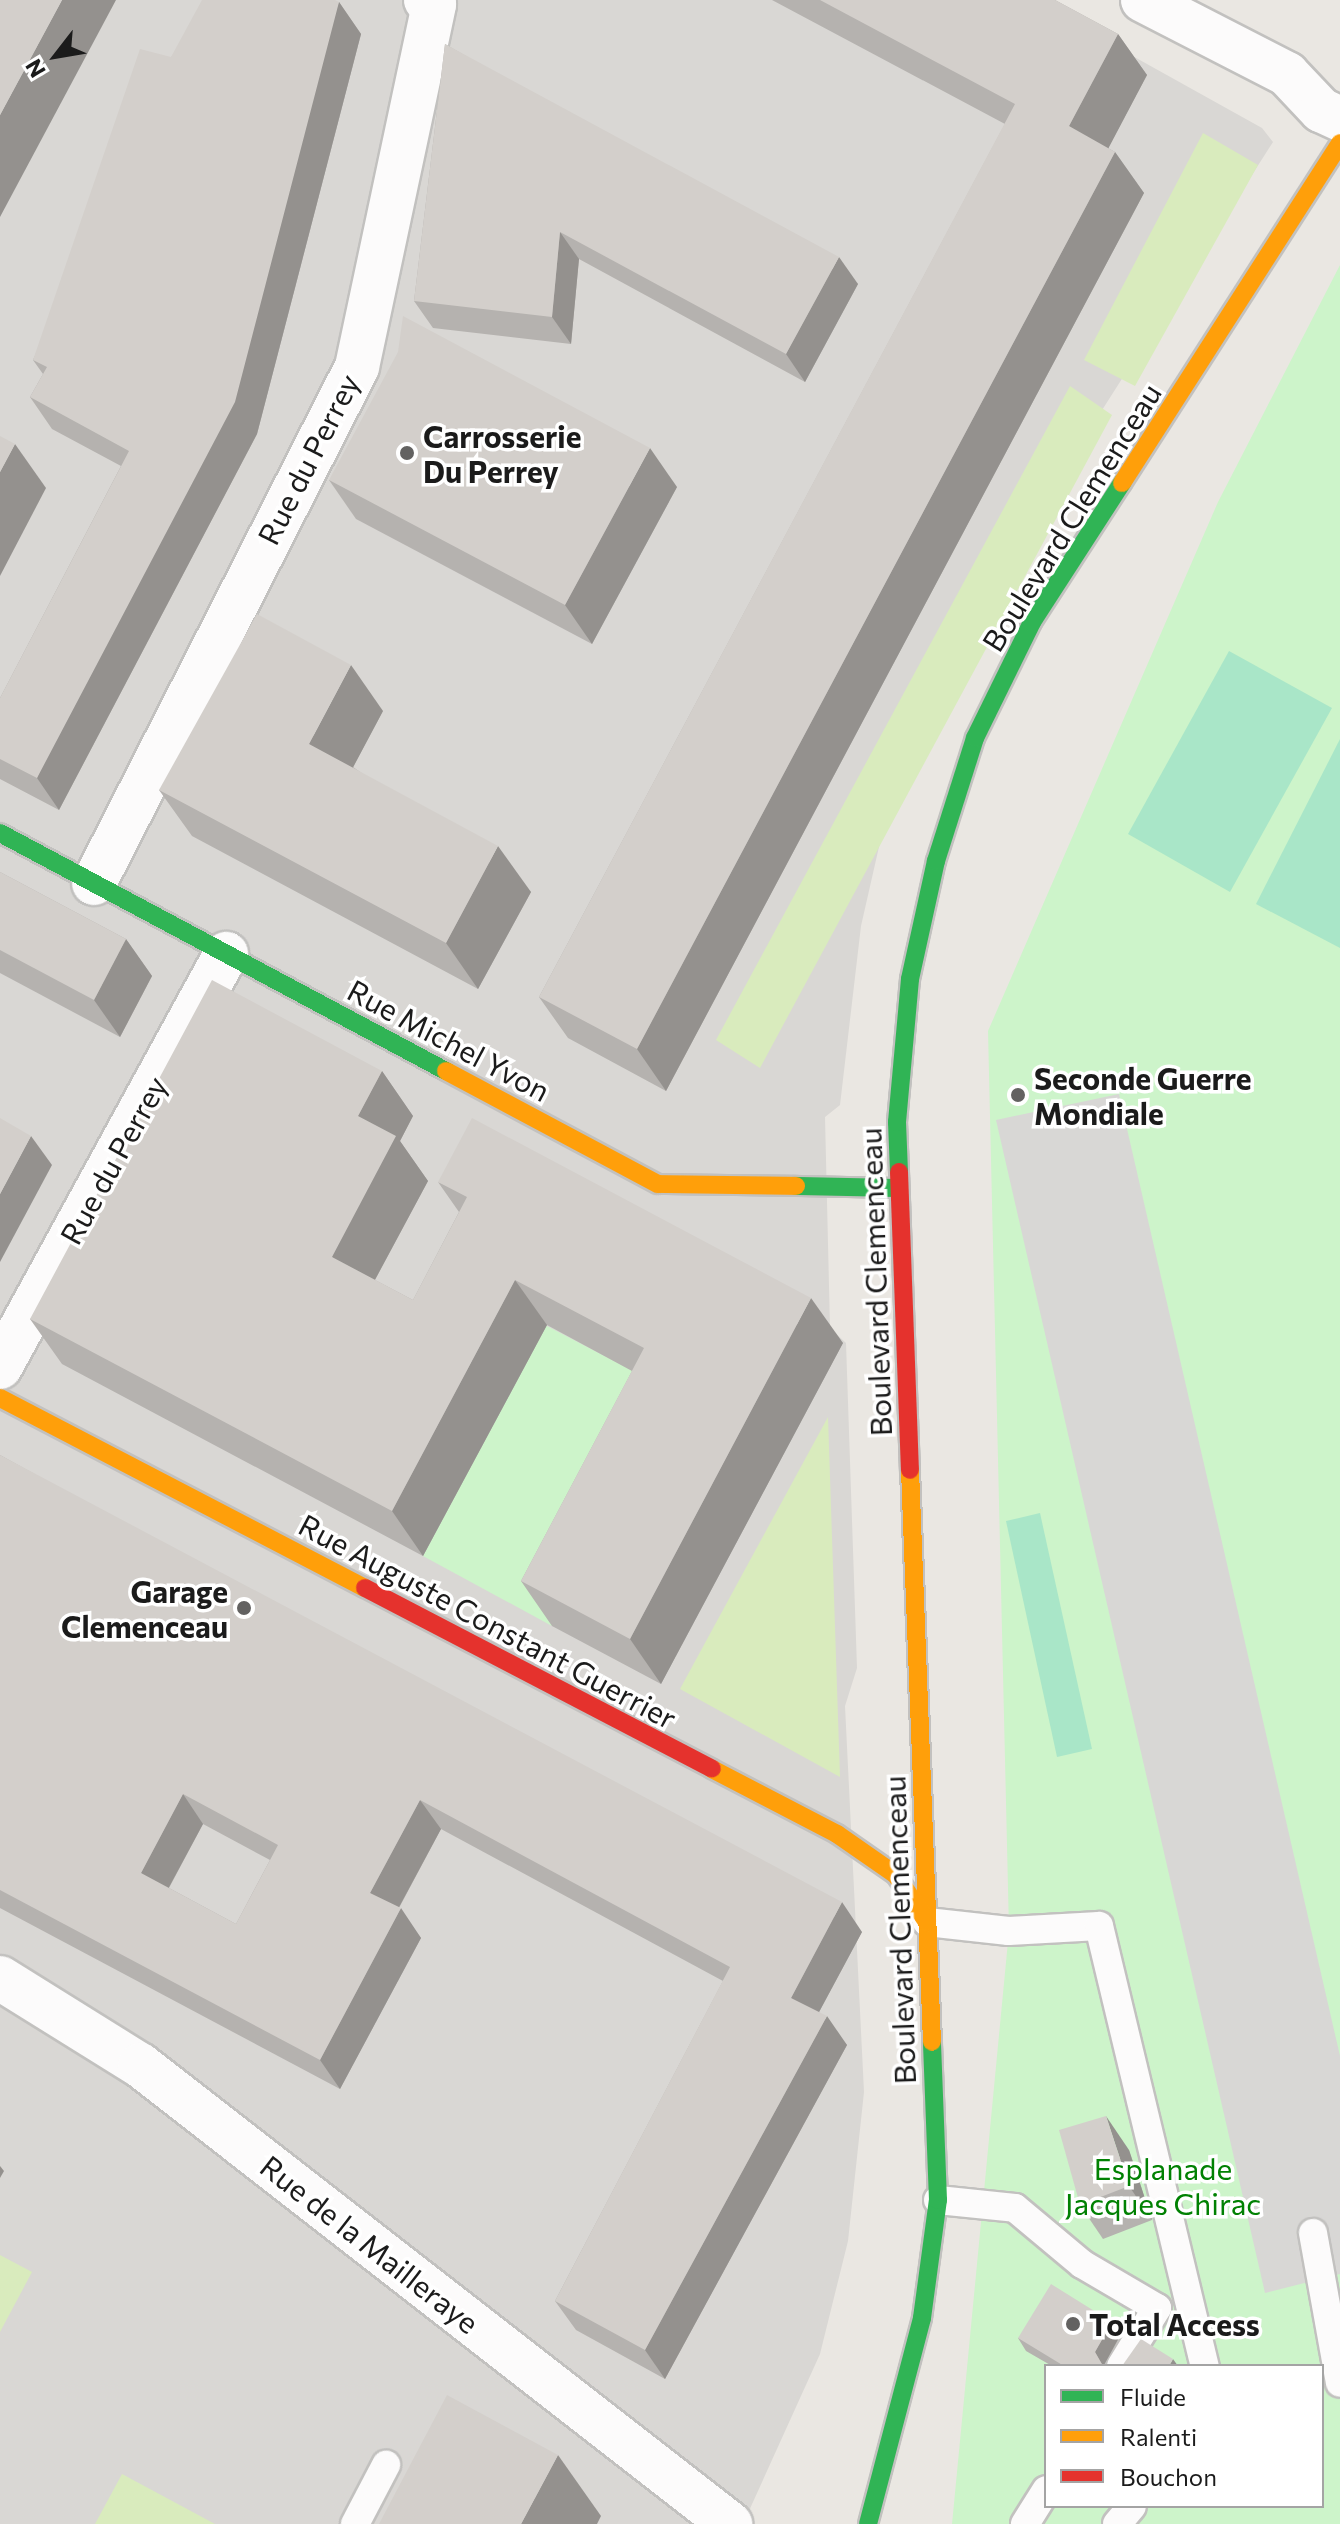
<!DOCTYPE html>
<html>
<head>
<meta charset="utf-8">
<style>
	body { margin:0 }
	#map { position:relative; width:1340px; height:2524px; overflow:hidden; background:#eae7e2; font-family:Commissioner,sans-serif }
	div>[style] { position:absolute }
	.residential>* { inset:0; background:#d9d7d4 }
	.grass>* { inset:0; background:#d9ebbd }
	.park>* { inset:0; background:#cdf4ca }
	.pitch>* { inset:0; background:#a9e6c8 }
	.parking>* { inset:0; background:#d8d7d5 }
	.roads { filter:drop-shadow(2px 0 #c2c1bf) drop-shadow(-2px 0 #c2c1bf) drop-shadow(0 2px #c2c1bf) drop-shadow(0 -2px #c2c1bf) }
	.lane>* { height:28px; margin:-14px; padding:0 14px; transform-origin:14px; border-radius:14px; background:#fcfbfb }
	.street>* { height:44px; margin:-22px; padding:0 22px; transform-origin:22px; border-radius:22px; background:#fcfbfb }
	.fast>* { height:18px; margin:-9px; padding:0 9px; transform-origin:9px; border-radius:9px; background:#30b455 }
	.slow>* { height:18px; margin:-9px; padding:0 9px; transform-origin:9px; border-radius:9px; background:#ff9f0a }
	.jam>* { height:18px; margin:-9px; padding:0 9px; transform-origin:9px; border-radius:9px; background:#e5322d }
	.wall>* { inset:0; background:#b5b2af }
	.shaded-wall>* { inset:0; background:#94918e }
	.building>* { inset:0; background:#d3cfcb }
	.dots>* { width:22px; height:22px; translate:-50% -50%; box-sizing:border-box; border:4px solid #fff; border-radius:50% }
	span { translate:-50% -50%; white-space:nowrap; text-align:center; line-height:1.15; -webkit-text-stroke:7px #fff; paint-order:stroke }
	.poi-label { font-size:30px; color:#1b1b1b; font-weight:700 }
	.left { translate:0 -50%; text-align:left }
	.right { translate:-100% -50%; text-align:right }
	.street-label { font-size:30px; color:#1b1b1b }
	.park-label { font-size:30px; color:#018103 }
	.legend { position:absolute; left:1044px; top:2364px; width:280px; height:144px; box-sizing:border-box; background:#fff; border:2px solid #a4a4a4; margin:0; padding:10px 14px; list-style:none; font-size:24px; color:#1b1b1b }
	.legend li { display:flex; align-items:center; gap:16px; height:40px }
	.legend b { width:40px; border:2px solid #a4a4a4 }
	.north { position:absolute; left:16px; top:16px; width:80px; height:80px; -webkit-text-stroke:6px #fff; paint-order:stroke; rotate:239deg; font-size:22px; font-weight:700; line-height:32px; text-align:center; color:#1b1b1b }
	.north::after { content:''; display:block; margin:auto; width:28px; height:36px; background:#1b1b1b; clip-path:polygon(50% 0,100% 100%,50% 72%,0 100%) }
</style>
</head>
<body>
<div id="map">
	<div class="residential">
		<i style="clip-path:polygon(0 0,1032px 0,1262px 128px,1273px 142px,979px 603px,881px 838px,861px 926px,840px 1105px,825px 1117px,830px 1328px,846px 1343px,857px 1668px,845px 1706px,864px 2092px,848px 2241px,820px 2354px,743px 2524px,0 2524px)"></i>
	</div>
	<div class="grass">
		<i style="clip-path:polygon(1203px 133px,1258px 165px,1135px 386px,1084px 360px)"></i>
		<i style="clip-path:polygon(1070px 386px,1112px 415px,760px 1068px,716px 1040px)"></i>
		<i style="clip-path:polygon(828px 1417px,840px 1777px,680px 1689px)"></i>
		<i style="clip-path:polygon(0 2255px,32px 2272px,0 2332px)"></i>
		<i style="clip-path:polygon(122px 2474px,215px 2524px,95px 2524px)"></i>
	</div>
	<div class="park">
		<i style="clip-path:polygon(evenodd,1340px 265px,1340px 2524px,952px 2524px,1009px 1931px,988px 1031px,1218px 502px,1340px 265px,1046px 2366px,1322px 2366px,1322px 2506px,1046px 2506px,1046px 2366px)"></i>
		<i style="clip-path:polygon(545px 1325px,660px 1385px,667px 1410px,552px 1626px,423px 1556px)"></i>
	</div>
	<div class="pitch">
		<i style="clip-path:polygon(1229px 651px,1332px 708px,1230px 892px,1128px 834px)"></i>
		<i style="clip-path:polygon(1340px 739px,1340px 948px,1256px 904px)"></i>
		<i style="clip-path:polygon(1040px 1513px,1092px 1749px,1057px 1757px,1006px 1521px)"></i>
	</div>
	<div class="parking">
		<i style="clip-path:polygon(1119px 1094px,1340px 2056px,1340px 2274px,1265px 2293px,996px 1120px)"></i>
	</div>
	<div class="roads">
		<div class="lane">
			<i style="left:927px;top:1922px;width:82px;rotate:6.3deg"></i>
			<i style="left:1009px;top:1931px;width:90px;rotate:-3.2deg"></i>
			<i style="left:1099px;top:1926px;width:453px;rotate:76.5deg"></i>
			<i style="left:938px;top:2200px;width:77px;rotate:5.9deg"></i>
			<i style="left:1015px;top:2208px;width:87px;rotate:39.9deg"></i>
			<i style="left:1082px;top:2264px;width:87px;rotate:30.4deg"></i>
			<i style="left:1157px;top:2308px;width:68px;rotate:121.8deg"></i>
			<i style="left:1313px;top:2233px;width:152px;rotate:79.8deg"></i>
			<i style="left:355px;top:2524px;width:67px;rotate:-62.3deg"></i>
			<i style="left:1025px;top:2524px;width:40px;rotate:-58deg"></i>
			<i style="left:1117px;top:2524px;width:23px;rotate:-50deg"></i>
		</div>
		<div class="street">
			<i style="left:1143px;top:0;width:162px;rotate:27.2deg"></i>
			<i style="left:1287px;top:74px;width:50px;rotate:46.6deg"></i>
			<i style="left:1321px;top:110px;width:21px;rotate:25deg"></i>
			<i style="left:94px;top:883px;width:579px;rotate:-62.99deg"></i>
			<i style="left:357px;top:367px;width:371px;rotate:-78deg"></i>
			<i style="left:434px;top:4px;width:9px;rotate:-153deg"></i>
			<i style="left:0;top:1367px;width:471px;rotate:-61.3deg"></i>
			<i style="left:0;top:1978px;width:165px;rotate:31.9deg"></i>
			<i style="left:140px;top:2065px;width:748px;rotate:37.88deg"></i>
		</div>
		<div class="fast">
			<i style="left:0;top:833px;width:506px;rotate:28.09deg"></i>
			<i style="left:899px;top:1172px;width:50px;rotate:-92.3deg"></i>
			<i style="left:897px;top:1122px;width:144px;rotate:-84.8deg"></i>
			<i style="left:910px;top:979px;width:121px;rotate:-77.6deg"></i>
			<i style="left:936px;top:861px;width:129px;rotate:-72.4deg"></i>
			<i style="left:975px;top:738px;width:129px;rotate:-63.8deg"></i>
			<i style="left:1032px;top:622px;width:166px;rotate:-57.1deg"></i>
			<i style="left:796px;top:1186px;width:103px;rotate:1.1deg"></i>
			<i style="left:868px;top:2524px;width:213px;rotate:-75.3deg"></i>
			<i style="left:922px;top:2318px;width:119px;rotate:-82.3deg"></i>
			<i style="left:938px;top:2200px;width:158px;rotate:-92.2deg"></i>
		</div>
		<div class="slow">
			<i style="left:1122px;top:483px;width:404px;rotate:-57.3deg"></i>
			<i style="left:446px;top:1071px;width:240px;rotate:28.1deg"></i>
			<i style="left:658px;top:1184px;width:138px;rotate:0.8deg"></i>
			<i style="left:0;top:1398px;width:411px;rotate:27.5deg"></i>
			<i style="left:910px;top:1470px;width:572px;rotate:87.8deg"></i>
			<i style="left:712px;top:1769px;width:141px;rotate:27.5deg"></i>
			<i style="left:837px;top:1834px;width:72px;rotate:34.8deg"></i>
			<i style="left:896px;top:1875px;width:56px;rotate:56.6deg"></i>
		</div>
		<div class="jam">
			<i style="left:899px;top:1172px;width:298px;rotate:87.9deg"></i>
			<i style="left:365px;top:1588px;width:391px;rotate:27.5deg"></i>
		</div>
	</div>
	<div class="wall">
		<i style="clip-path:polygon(772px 0,1055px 0,1118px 34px,1147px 75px,1108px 148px,1115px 152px,1144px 193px,666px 1091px,568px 1038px,539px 997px,1005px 124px)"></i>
		<i style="clip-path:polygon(339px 2px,361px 34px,257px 434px,59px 810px,0 779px,0 698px,121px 466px,52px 429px,30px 397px,43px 374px,33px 360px,171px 57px)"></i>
		<i style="clip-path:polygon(445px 44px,858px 284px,805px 382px,579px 259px,571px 344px,433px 328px,414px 301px)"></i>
		<i style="clip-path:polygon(329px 480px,677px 487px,592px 644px,356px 519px)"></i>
		<i style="clip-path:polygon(383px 711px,353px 767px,531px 892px,478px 989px,192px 836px,159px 790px)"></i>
		<i style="clip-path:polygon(0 872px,126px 939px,152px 976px,120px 1037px,0 973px)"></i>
		<i style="clip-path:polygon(382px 1071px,413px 1116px,400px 1141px,428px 1181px,375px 1280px,413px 1300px,459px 1212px,438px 1182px,843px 1343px,661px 1684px,552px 1626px,521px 1581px,632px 1371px,547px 1325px,423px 1556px,62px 1364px,30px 1319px)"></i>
		<i style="clip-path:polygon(evenodd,0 1455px,862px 1932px,819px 2012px,847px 2045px,665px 2379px,576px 2330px,555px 2301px,723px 1981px,441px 1829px,399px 1908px,421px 1938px,340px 2089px,0 1908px,0 1455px,203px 1824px,270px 1860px,236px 1924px,169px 1888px,203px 1824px)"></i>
		<i style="clip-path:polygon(1129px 2150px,1152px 2220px,1103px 2239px,1080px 2205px)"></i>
		<i style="clip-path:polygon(1112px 2322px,1121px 2334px,1104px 2365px,1105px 2366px,1052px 2366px,1026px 2351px,1018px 2338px)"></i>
	</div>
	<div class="shaded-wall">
		<i style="clip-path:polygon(62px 0,116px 0,0 217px,0 115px)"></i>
		<i style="clip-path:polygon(339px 2px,361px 34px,257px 434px,59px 810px,37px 778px)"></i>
		<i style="clip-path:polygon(1118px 34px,1147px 75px,1098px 168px,1069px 126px)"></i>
		<i style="clip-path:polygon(1115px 152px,1144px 193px,666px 1091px,637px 1049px)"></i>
		<i style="clip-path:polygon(560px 232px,579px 259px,571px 344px,552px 317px)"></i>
		<i style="clip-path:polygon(839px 257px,858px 284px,805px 382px,786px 354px)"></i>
		<i style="clip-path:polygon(15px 444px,46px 488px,0 576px,0 472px)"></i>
		<i style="clip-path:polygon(650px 448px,677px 487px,592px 644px,565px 605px)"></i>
		<i style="clip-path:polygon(351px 665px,383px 711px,341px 790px,309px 744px)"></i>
		<i style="clip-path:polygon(498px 846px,531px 892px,478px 989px,446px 943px)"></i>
		<i style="clip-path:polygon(126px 939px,152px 976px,120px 1037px,94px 1000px)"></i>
		<i style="clip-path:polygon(382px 1071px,413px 1116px,400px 1141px,428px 1181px,363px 1302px,332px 1257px,358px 1116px)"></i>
		<i style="clip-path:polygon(31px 1136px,52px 1165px,0 1262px,0 1194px)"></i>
		<i style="clip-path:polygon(515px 1280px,547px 1325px,423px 1556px,392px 1511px)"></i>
		<i style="clip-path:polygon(811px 1298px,843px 1343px,661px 1684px,630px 1639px)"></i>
		<i style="clip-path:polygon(183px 1794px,203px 1824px,161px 1902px,141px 1873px)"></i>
		<i style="clip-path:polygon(420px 1800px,441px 1829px,391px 1922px,370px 1893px)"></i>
		<i style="clip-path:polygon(842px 1902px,862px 1932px,811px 2027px,791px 1998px)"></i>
		<i style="clip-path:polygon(401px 1908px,421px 1938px,340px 2089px,320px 2060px)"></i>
		<i style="clip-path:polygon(827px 2016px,847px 2045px,665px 2379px,645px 2350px)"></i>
		<i style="clip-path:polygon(1106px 2116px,1129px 2150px,1152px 2220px,1129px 2186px)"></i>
		<i style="clip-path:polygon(0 2166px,4px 2171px,0 2178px)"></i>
		<i style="clip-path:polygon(1112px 2322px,1121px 2334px,1104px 2365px,1105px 2366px,1103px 2366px,1095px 2352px)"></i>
		<i style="clip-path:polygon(1173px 2359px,1178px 2366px,1169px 2366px)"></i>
		<i style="clip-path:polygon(558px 2455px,601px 2516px,597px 2524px,521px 2524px)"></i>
	</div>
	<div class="building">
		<i style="clip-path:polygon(0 0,62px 0,0 115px)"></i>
		<i style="clip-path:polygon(202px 0,335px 0,339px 2px,235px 402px,37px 778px,0 759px,0 698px,129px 451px,30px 397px,47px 367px,33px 360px,140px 49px,171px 57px)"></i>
		<i style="clip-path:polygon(820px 0,1055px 0,1118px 34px,1069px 126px,1115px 152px,637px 1049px,539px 997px,1015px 104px)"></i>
		<i style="clip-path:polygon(445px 44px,839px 257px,786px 354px,560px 232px,552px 317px,414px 301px)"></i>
		<i style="clip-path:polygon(403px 316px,650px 448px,565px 605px,329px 480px,398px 352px)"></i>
		<i style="clip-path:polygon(0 436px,15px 444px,0 472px)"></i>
		<i style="clip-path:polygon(257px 614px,351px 665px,309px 744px,498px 846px,446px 943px,159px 790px)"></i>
		<i style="clip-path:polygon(0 872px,126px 939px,94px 1000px,0 950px)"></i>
		<i style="clip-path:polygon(212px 980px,382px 1071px,358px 1116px,396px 1136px,332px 1257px,413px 1300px,467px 1197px,438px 1182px,472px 1118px,811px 1298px,630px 1639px,521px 1581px,644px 1348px,515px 1280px,392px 1511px,30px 1319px)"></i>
		<i style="clip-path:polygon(0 1118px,31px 1136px,0 1194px)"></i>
		<i style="clip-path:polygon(evenodd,0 1455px,842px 1902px,791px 1998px,827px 2016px,645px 2350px,555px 2301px,730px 1967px,420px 1800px,370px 1893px,401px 1908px,320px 2060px,0 1890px,0 1455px,183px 1794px,278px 1845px,236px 1924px,141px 1873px,183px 1794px)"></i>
		<i style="clip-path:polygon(1106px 2116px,1129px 2186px,1080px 2205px,1059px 2130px)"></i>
		<i style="clip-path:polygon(1051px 2284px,1112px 2322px,1095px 2352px,1103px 2366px,1064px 2366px,1018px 2338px)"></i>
		<i style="clip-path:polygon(1141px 2339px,1173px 2359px,1169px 2366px,1122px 2366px)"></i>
		<i style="clip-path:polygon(447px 2395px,558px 2455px,521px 2524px,379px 2524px)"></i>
	</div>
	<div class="dots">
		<i style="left:407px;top:453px;background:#636261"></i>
		<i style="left:1018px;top:1095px;background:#636261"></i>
		<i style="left:244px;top:1608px;background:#636261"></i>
		<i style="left:1073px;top:2324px;background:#636261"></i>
	</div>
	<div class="poi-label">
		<span class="left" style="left:423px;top:453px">Carrosserie<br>Du Perrey</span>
		<span class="left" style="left:1034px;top:1095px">Seconde Guerre<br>Mondiale</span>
		<span class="right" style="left:228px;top:1608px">Garage<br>Clemenceau</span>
		<span class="left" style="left:1089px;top:2324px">Total Access</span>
	</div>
	<div class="street-label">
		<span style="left:308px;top:459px;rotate:-63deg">Rue du Perrey</span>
		<span style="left:1071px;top:517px;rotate:-58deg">Boulevard Clemenceau</span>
		<span style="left:449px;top:1040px;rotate:28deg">Rue Michel Yvon</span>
		<span style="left:113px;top:1160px;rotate:-61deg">Rue du Perrey</span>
		<span style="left:875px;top:1282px;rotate:-92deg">Boulevard Clemenceau</span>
		<span style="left:488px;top:1621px;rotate:28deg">Rue Auguste Constant Guerrier</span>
		<span style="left:899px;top:1930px;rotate:-92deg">Boulevard Clemenceau</span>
		<span style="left:370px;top:2244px;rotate:38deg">Rue de la Mailleraye</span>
	</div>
	<div class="park-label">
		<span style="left:1163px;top:2185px">Esplanade<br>Jacques Chirac</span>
	</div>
	<ul class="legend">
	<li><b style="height:10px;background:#30b455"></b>Fluide</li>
	<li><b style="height:10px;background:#ff9f0a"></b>Ralenti</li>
	<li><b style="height:10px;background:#e5322d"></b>Bouchon</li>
	</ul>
	<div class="north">N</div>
</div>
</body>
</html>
